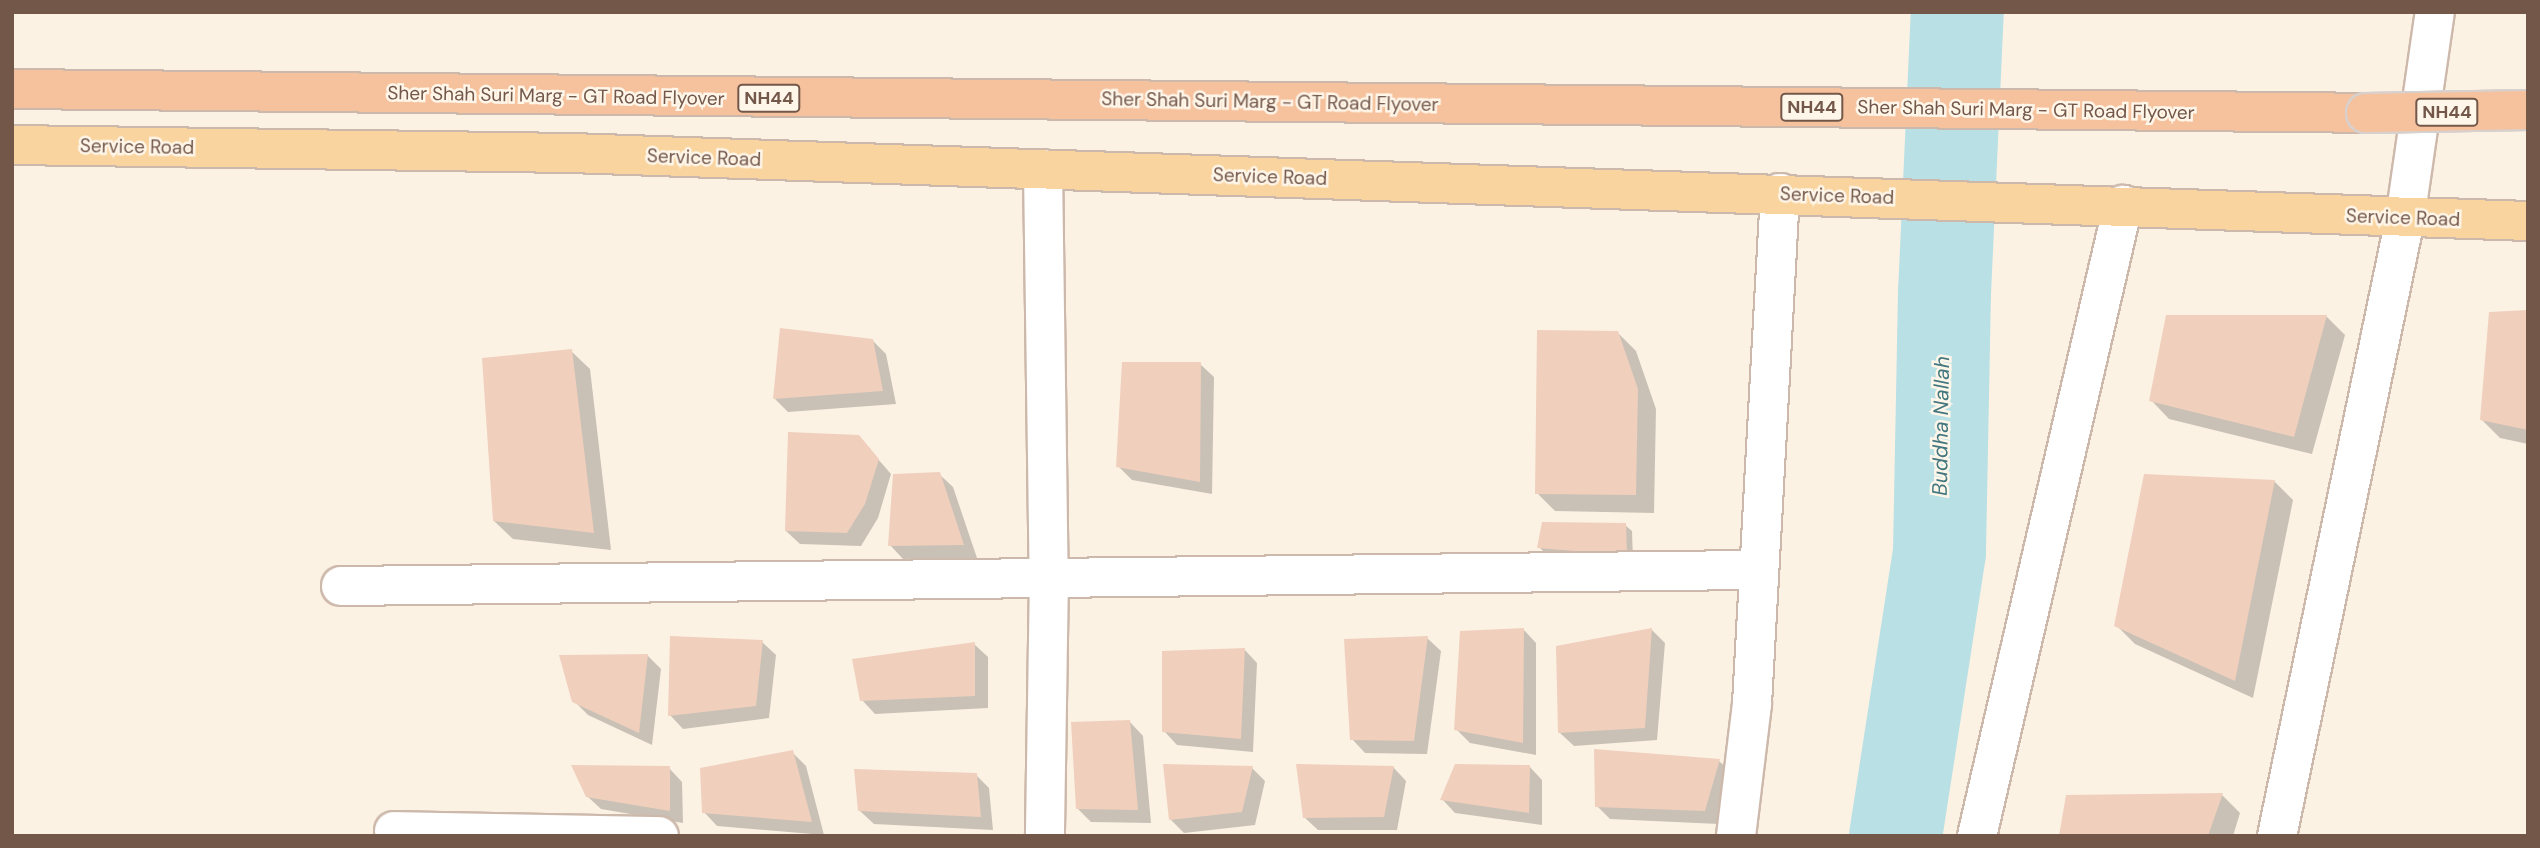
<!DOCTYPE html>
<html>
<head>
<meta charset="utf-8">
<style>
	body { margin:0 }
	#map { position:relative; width:2540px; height:848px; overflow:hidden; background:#fcf2e4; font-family:"DM Sans",sans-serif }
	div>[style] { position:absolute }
	.shadow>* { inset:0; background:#0003 }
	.river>* { height:93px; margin:-46.5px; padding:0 46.5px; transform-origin:46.5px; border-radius:46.5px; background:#b9e0e5 }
	.building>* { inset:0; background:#f0cfbd }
	.roads { filter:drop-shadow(2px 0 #cdb9ab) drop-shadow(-2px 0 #cdb9ab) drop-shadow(0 2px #cdb9ab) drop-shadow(0 -2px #cdb9ab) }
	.minor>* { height:38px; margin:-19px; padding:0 19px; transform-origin:19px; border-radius:19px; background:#fff }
	.tertiary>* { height:38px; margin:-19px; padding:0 19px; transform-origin:19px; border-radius:19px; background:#fff }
	.primary>* { height:38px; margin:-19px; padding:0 19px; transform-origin:19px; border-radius:19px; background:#f9d49e }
	.trunk>* { height:38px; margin:-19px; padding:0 19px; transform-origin:19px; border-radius:19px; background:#f6c29e }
	.bridges { filter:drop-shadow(2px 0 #d8d0cc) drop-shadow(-2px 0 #d8d0cc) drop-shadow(0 2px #d8d0cc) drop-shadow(0 -2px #d8d0cc) }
	.trunk-bridge>* { height:38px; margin:-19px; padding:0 19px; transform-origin:19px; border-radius:19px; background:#f6c29e }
	span { translate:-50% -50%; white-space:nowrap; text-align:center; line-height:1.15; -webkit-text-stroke:5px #fff6ea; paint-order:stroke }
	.shield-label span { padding:2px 5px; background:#fff6ea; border:2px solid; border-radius:5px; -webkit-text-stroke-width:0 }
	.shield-label { font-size:18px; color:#73584a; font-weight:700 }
	.street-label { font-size:19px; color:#73584a }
	.water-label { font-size:21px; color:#42777f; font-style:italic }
	.frame { position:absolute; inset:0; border:14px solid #73584a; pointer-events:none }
</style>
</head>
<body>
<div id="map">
	<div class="shadow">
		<i style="clip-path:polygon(2528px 311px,2528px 444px,2500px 438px,2482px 420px)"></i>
		<i style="clip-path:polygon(2327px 317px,2345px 335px,2312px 454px,2169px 419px,2151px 400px)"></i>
		<i style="clip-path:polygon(1617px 332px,1636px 351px,1656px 409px,1654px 513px,1555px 511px,1537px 493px)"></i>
		<i style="clip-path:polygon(872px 340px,886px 354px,896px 404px,788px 412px,775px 399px)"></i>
		<i style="clip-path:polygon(571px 351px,590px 369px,611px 550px,513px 539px,494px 521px)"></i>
		<i style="clip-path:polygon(1200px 364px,1214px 377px,1212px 494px,1132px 480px,1118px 466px)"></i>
		<i style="clip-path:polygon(858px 436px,891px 474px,878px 518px,861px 546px,800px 544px,786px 531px)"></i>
		<i style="clip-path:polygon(939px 474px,953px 487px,977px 558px,903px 559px,890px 545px)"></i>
		<i style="clip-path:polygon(2145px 476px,2275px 482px,2293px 500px,2253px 698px,2135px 644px,2116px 625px)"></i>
		<i style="clip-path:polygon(1625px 525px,1632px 531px,1633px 561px,1546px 554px,1539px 547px)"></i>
		<i style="clip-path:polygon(1523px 629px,1536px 643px,1536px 755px,1470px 743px,1456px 729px)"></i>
		<i style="clip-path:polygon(1652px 630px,1665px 643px,1657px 740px,1574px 746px,1560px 733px,1558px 647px)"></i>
		<i style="clip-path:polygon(1427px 638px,1441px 651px,1427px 754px,1365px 753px,1352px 739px)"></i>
		<i style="clip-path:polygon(762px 642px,776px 655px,769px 718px,683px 729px,670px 715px)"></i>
		<i style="clip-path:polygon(974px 644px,988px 657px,988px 708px,875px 714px,862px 700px)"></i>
		<i style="clip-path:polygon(1244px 649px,1257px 663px,1253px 752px,1177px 745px,1164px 731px)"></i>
		<i style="clip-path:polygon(648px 656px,661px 669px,652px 745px,588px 715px,574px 701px)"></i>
		<i style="clip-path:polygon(1130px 722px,1143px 736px,1151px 823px,1091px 822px,1078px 809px)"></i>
		<i style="clip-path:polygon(792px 752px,806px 766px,824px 835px,717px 826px,704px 812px)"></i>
		<i style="clip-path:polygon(1719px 761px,1733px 774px,1718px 824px,1610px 819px,1597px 806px)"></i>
		<i style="clip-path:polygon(1529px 766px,1542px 780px,1542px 825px,1455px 813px,1442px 799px)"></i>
		<i style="clip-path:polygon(1393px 767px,1406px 781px,1397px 830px,1318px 830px,1304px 817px)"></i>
		<i style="clip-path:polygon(669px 768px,682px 782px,683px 823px,601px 809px,587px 796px)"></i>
		<i style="clip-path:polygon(1252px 768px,1265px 781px,1255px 825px,1184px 833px,1171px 820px)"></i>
		<i style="clip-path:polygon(976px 775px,989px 788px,993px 830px,874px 824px,860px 811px)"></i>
		<i style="clip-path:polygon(2222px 795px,2240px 813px,2233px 836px,2060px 836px)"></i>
	</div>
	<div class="river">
		<i style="left:1895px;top:836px;width:288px;rotate:-81.2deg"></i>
		<i style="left:1939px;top:551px;width:258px;rotate:-88.9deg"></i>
		<i style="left:1944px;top:293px;width:281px;rotate:-87.4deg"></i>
	</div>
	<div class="building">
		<i style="clip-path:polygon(2528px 310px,2528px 430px,2480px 420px,2489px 312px)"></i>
		<i style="clip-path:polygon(2166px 315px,2327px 315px,2294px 437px,2149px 401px)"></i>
		<i style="clip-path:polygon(780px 328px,873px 339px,883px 391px,773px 399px)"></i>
		<i style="clip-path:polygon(1537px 330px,1618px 331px,1638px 389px,1636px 495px,1535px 494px)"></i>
		<i style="clip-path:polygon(572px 349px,594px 533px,493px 521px,482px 358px)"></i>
		<i style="clip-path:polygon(1122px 362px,1201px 362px,1200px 482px,1116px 467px)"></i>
		<i style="clip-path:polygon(788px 432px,859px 435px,879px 459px,865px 504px,847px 533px,785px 531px)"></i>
		<i style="clip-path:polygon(940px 472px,964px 545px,888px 546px,893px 474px)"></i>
		<i style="clip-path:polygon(2144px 474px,2275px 480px,2235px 681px,2114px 626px)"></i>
		<i style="clip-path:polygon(1542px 522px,1626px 523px,1627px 555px,1537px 548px)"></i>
		<i style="clip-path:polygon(1524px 628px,1523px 743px,1454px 730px,1460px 631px)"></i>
		<i style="clip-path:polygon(1652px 628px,1645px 728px,1558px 733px,1556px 646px)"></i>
		<i style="clip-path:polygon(670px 636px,763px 640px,756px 706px,668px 716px)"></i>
		<i style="clip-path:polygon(1428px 636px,1414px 741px,1350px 740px,1344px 639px)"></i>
		<i style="clip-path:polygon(975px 642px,975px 696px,860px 701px,852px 659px)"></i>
		<i style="clip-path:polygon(1245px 648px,1241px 739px,1162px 732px,1162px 651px)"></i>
		<i style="clip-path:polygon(648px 654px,639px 733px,572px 702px,559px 655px)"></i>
		<i style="clip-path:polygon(1130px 720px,1138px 810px,1076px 809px,1071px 722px)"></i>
		<i style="clip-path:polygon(1594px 749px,1720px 759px,1705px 811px,1595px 807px)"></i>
		<i style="clip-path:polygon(793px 750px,812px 822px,702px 813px,700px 768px)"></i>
		<i style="clip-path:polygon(1163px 764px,1253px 766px,1242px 812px,1169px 820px)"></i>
		<i style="clip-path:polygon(1296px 764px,1394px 766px,1384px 817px,1303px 818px)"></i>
		<i style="clip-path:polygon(1455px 764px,1530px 765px,1529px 813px,1440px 800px)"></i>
		<i style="clip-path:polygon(571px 765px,670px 766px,670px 811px,586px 797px)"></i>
		<i style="clip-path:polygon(854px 769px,977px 773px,981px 817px,858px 811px)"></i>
		<i style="clip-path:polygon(2223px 793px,2208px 836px,2059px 836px,2066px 795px)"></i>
	</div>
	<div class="roads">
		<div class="minor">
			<i style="left:1043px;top:169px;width:407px;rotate:89.2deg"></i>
			<i style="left:1049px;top:576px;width:260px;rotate:90.9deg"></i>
			<i style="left:341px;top:586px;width:1417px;rotate:-0.65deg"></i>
			<i style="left:394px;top:831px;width:265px;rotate:1.1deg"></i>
			<i style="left:1736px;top:836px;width:133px;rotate:-83.1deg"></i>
			<i style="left:1752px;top:704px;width:512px;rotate:-86.86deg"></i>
			<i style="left:1977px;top:836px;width:648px;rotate:-76.97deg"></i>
		</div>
		<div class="tertiary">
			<i style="left:2277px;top:836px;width:630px;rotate:-78.28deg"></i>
			<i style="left:2405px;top:219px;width:209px;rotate:-81.8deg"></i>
		</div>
		<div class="primary">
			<i style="left:12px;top:145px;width:559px;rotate:0.82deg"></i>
			<i style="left:571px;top:153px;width:1958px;rotate:1.99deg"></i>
		</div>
		<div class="trunk">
			<i style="left:12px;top:89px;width:2354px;rotate:0.58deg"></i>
		</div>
	</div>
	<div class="bridges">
		<div class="trunk-bridge">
			<i style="left:2366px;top:113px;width:162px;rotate:-1.1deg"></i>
		</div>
	</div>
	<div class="shield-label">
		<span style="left:769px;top:98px">NH44</span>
		<span style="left:1812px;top:107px">NH44</span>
		<span style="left:2447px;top:112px">NH44</span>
	</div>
	<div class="street-label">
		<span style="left:556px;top:96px;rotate:1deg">Sher Shah Suri Marg - GT Road Flyover</span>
		<span style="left:1270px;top:102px;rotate:1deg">Sher Shah Suri Marg - GT Road Flyover</span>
		<span style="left:2026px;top:110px;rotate:1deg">Sher Shah Suri Marg - GT Road Flyover</span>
		<span style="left:137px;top:147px;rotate:1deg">Service Road</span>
		<span style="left:704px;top:158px;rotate:2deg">Service Road</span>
		<span style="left:1270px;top:177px;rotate:2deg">Service Road</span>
		<span style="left:1837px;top:196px;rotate:2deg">Service Road</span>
		<span style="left:2403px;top:218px;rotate:2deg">Service Road</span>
	</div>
	<div class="water-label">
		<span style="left:1941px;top:426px;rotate:-89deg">Buddha Nallah</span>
	</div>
	<div class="frame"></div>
</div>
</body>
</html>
